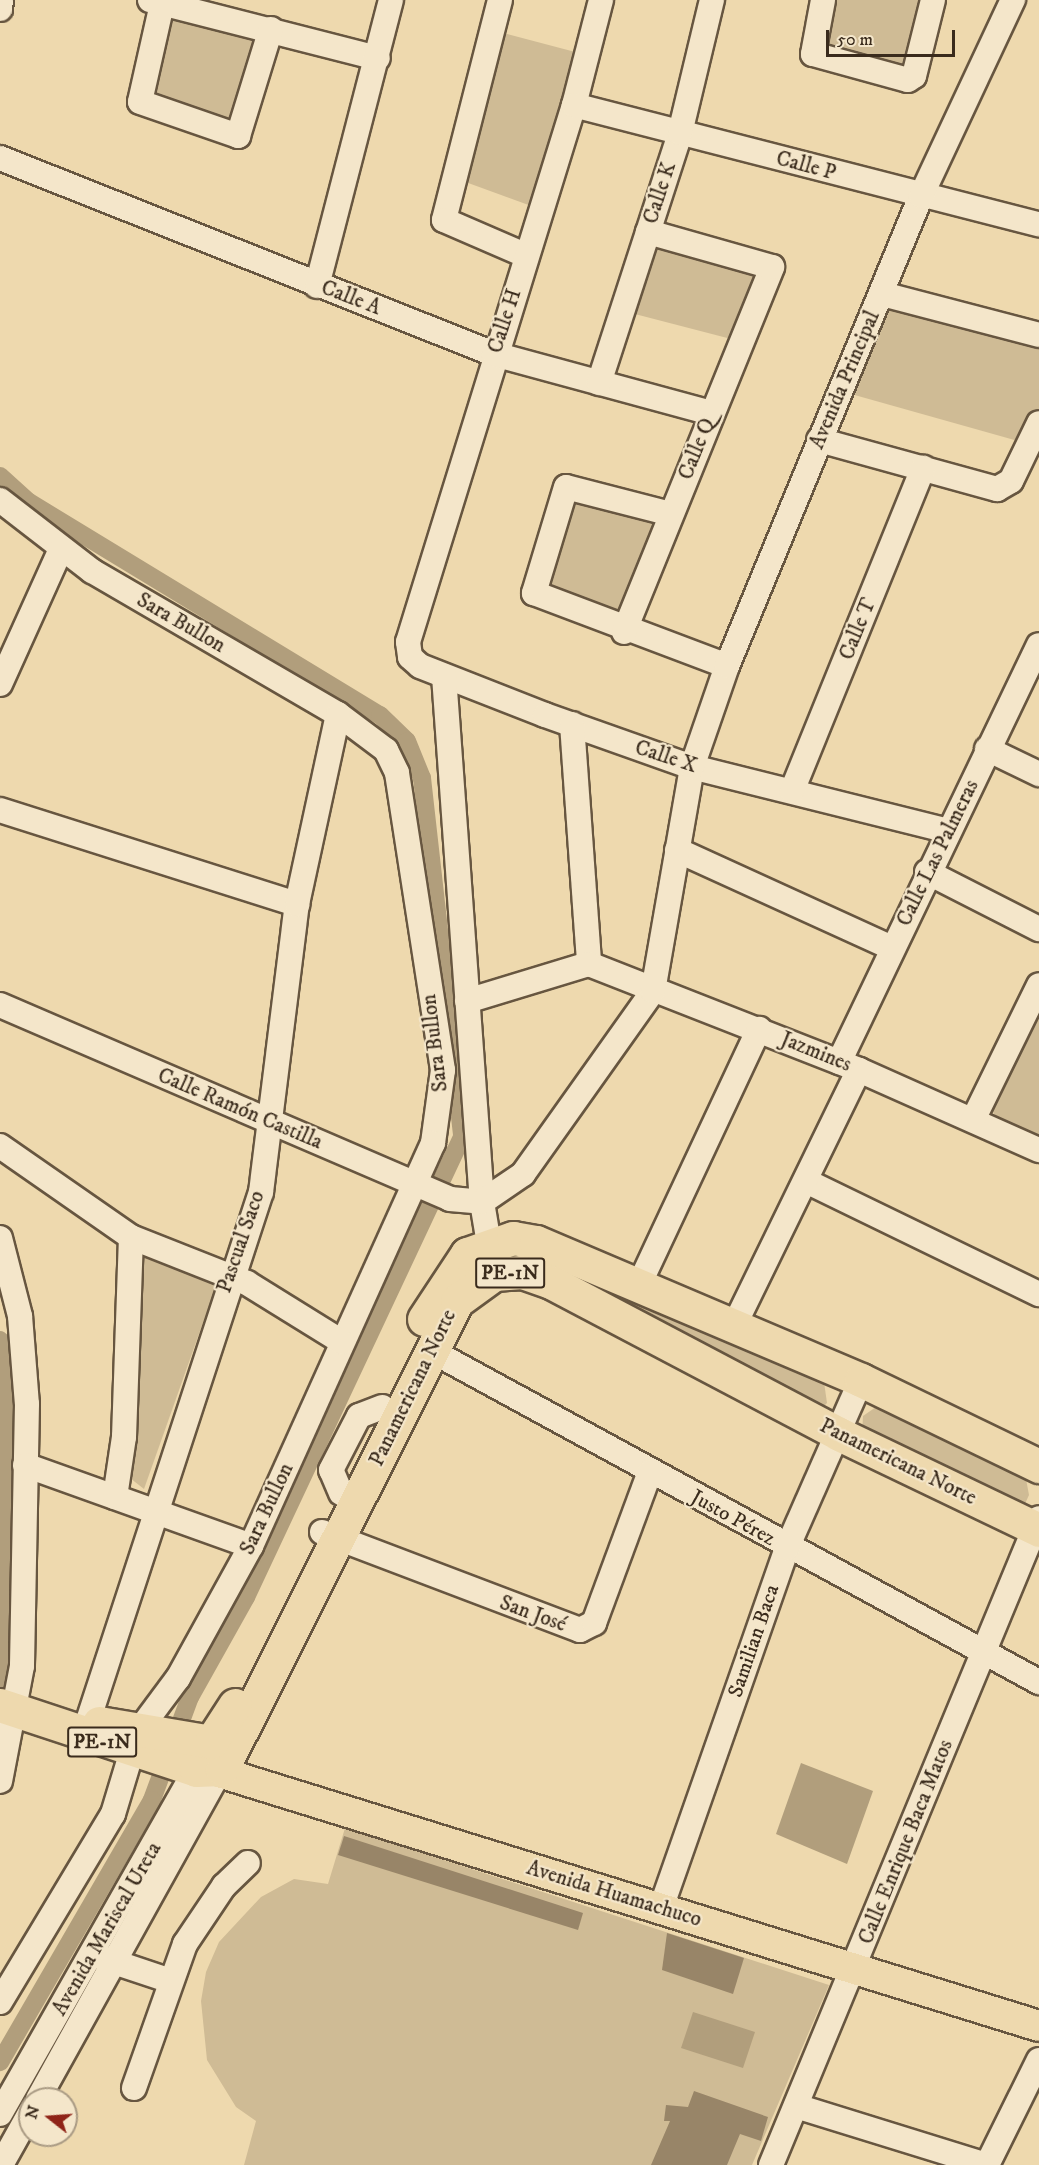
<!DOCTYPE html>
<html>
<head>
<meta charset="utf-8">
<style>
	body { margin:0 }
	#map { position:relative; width:1039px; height:2165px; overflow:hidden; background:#eed9ae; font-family:"IM FELL DW Pica",serif }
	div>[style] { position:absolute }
	.green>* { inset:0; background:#cfbb95 }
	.water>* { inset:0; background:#b19e7c }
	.canal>* { height:18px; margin:-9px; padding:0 9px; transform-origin:9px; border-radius:9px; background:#b19e7c }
	.building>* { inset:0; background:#988568 }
	.roads { filter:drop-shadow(2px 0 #675640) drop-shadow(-2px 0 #675640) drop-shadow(0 2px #675640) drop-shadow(0 -2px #675640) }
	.minor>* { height:24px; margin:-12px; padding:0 12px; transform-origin:12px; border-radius:12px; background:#f4e6ca }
	.major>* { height:30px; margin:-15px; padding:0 15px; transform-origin:15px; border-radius:15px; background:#eed9ae }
	.highway>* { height:33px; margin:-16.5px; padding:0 16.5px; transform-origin:16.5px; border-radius:16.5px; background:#eed9ae }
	span { translate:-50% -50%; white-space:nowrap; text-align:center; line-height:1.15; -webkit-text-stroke:4.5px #f4e6ca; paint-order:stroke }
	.shield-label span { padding:2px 4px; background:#f4e6ca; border:2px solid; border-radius:4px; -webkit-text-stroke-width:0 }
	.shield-label { font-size:20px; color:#3a2b1c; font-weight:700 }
	.street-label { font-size:21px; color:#3a2b1c }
	.north { position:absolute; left:18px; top:2087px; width:60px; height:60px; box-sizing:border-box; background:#f4e6ca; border:2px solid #aa9b84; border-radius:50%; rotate:287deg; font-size:16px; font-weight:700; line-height:24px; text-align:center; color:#3a2b1c }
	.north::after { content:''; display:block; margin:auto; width:21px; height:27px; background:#8f2418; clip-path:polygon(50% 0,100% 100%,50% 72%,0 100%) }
	.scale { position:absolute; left:826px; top:30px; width:129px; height:27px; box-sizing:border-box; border:3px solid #3a2b1c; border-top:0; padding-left:8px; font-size:18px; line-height:21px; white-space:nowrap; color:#3a2b1c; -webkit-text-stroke:4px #f4e6ca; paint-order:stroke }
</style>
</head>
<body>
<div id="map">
	<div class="green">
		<i style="clip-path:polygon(831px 0,924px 0,906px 74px,824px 56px)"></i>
		<i style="clip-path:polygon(170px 17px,259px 38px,240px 129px,152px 99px)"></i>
		<i style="clip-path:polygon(500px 32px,579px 53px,534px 207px,460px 180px)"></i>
		<i style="clip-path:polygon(656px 249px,755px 273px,735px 340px,631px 313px)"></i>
		<i style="clip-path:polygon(889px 308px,1039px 347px,1039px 409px,1022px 442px,851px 394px)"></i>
		<i style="clip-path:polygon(570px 501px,656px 519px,623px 620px,543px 590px)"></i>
		<i style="clip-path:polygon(1039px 1007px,1039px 1144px,1002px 1128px,992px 1110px)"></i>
		<i style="clip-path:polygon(134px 1247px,217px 1283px,144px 1489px,130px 1478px)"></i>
		<i style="clip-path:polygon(557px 1265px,824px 1382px,827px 1403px,819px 1411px,806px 1410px)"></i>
		<i style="clip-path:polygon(876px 1407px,1026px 1479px,1029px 1495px,1024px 1506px,862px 1435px,863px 1416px)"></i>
		<i style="clip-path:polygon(345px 1828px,829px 1985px,752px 2165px,244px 2165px,256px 2121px,236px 2107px,207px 2060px,201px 2001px,206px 1972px,219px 1942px,261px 1897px,294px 1879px,328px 1884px)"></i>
	</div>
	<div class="water">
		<i style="clip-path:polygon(801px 1763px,873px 1791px,847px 1864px,776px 1834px)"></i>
		<i style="clip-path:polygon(693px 2012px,755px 2032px,743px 2068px,681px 2048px)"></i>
	</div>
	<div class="canal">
		<i style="left:0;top:476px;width:39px;rotate:42deg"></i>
		<i style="left:29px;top:502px;width:411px;rotate:31.3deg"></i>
		<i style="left:380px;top:715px;width:37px;rotate:44deg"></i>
		<i style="left:407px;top:741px;width:40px;rotate:68deg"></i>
		<i style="left:422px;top:778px;width:361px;rotate:83.6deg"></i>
		<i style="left:462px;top:1137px;width:508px;rotate:115.15deg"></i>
		<i style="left:246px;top:1597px;width:115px;rotate:119.2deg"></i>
		<i style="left:190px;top:1697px;width:110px;rotate:110.3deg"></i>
		<i style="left:152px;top:1800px;width:303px;rotate:120.1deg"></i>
		<i style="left:0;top:1340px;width:26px;rotate:74deg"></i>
		<i style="left:7px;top:1365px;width:346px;rotate:91deg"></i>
	</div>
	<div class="building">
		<i style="clip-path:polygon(344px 1836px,583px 1913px,578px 1930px,338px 1855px)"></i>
		<i style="clip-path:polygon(667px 1933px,744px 1958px,733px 1994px,662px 1970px)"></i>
		<i style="clip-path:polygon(694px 2091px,768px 2117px,761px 2141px,740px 2134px,727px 2165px,651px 2165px,670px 2121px,664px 2121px,666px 2105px,688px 2107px)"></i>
	</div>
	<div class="roads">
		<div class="minor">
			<i style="left:150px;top:0;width:235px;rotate:14.3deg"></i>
			<i style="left:500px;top:0;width:227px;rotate:104.3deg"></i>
			<i style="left:444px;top:220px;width:90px;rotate:23.4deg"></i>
			<i style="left:601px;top:0;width:108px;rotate:104.4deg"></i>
			<i style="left:574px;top:105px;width:562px;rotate:107.18deg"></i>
			<i style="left:408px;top:642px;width:15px;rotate:82deg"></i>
			<i style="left:410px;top:657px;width:13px;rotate:42deg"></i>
			<i style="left:420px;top:666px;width:134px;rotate:21.4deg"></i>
			<i style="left:545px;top:715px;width:156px;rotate:19.5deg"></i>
			<i style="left:692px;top:767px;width:264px;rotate:14deg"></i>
			<i style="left:823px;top:0;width:55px;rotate:100.5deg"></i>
			<i style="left:813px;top:54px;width:98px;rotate:15.3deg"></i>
			<i style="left:908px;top:80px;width:7px;rotate:-34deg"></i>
			<i style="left:914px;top:76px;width:78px;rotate:-76deg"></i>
			<i style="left:162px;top:4px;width:100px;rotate:102.7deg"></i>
			<i style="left:140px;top:102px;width:104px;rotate:19.1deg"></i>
			<i style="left:238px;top:136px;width:112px;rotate:-72.9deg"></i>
			<i style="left:0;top:9px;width:9px;rotate:-84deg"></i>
			<i style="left:574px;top:105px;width:480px;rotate:14.4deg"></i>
			<i style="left:0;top:158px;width:531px;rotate:21.64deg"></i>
			<i style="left:494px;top:354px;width:225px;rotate:15.2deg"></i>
			<i style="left:317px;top:286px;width:295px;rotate:-75.5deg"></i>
			<i style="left:882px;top:294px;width:162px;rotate:14.6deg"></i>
			<i style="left:599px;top:383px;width:263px;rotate:-72deg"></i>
			<i style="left:680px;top:133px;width:137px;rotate:-76.5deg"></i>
			<i style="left:819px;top:440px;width:185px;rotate:15.4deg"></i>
			<i style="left:997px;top:489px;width:16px;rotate:-30deg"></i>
			<i style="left:1011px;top:481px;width:64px;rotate:-64.2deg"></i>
			<i style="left:0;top:500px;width:116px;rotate:37.7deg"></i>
			<i style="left:92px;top:571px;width:285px;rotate:30.2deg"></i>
			<i style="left:338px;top:714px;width:60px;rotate:36.9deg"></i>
			<i style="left:386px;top:750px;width:25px;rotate:64deg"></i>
			<i style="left:397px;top:773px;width:301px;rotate:81.2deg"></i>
			<i style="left:443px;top:1070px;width:74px;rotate:97.8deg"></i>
			<i style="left:433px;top:1143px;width:442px;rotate:114.3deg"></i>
			<i style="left:251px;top:1546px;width:151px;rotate:118.9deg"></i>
			<i style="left:178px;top:1678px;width:64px;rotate:126.7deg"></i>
			<i style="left:671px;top:514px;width:108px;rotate:-165.6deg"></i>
			<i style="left:566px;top:487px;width:111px;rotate:106.8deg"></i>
			<i style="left:534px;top:593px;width:206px;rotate:20.7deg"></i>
			<i style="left:624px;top:632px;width:394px;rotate:-67.9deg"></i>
			<i style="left:772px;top:267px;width:129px;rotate:-164.2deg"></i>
			<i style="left:444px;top:676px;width:527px;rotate:85.87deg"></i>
			<i style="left:482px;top:1202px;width:61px;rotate:80.5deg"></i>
			<i style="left:0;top:684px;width:148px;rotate:-65.7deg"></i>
			<i style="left:572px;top:724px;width:241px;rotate:85.9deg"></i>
			<i style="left:987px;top:749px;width:58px;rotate:25.7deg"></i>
			<i style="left:792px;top:791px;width:349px;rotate:-67.9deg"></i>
			<i style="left:0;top:810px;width:312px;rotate:17.6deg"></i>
			<i style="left:677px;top:850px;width:236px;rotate:24.5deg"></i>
			<i style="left:927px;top:872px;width:126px;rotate:27deg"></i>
			<i style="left:589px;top:964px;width:290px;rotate:21.4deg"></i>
			<i style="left:859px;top:1070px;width:197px;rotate:24deg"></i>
			<i style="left:467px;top:1001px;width:127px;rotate:-16.9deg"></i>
			<i style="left:0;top:1005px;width:490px;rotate:23.3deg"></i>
			<i style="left:450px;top:1199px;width:32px;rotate:5deg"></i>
			<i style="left:482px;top:1202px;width:50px;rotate:-34.3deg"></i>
			<i style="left:523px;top:1174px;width:224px;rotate:-54.6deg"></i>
			<i style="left:653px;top:991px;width:227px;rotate:-80.1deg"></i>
			<i style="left:692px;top:767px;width:107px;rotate:-70.9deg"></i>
			<i style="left:727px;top:666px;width:508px;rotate:-67.57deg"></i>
			<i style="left:921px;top:196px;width:217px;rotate:-64.9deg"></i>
			<i style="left:839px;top:1062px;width:462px;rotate:-64.4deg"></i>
			<i style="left:973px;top:1120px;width:150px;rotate:-63.9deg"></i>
			<i style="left:0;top:1146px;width:160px;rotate:34.8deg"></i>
			<i style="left:131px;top:1237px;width:125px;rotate:21.6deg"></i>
			<i style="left:247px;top:1283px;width:112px;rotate:31.8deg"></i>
			<i style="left:806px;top:1181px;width:259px;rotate:25.9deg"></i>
			<i style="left:0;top:1238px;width:81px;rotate:75.6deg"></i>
			<i style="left:20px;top:1316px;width:88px;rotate:85.5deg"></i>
			<i style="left:27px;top:1404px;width:262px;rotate:91.1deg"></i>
			<i style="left:22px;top:1666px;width:117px;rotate:100.8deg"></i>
			<i style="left:639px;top:1285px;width:283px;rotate:-64.9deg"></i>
			<i style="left:734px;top:1326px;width:285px;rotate:-64deg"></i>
			<i style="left:430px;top:1350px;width:694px;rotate:28.6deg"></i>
			<i style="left:25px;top:1465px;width:240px;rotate:19.7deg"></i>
			<i style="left:341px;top:1493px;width:25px;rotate:-113deg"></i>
			<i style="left:331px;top:1470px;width:61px;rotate:-62.6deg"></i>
			<i style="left:359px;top:1416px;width:25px;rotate:-21deg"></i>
			<i style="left:115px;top:1497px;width:61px;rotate:-81.5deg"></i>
			<i style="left:124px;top:1437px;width:200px;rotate:-88deg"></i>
			<i style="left:322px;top:1532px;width:276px;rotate:20.8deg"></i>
			<i style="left:580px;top:1630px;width:16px;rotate:-27deg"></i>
			<i style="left:594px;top:1623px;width:161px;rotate:-69.7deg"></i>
			<i style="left:88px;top:1721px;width:557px;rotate:-71.89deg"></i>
			<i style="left:261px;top:1192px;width:290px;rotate:-82.9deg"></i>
			<i style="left:297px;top:904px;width:194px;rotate:-77.8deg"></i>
			<i style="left:661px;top:1908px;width:381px;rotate:-70.7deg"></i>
			<i style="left:787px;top:1548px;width:184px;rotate:-66.2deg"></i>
			<i style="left:102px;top:1958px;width:73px;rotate:18.4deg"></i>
			<i style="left:0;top:2002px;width:219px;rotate:-59deg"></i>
			<i style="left:113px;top:1814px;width:66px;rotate:-73.2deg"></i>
			<i style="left:134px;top:2088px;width:153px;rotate:-70.5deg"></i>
			<i style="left:185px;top:1944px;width:70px;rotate:-56.1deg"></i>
			<i style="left:224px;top:1886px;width:33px;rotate:-44deg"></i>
			<i style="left:38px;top:2099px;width:374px;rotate:-61deg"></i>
			<i style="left:796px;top:2106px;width:200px;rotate:17.2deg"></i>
			<i style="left:0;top:2114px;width:411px;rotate:-60.4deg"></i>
			<i style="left:1px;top:2165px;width:60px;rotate:-60.9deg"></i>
			<i style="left:771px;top:2165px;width:700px;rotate:-67.5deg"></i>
			<i style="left:987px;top:2165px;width:117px;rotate:-63.7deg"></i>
		</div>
		<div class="major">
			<i style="left:213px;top:1749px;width:24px;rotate:75deg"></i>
			<i style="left:219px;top:1772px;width:858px;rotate:17.21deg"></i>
		</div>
		<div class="highway">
			<i style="left:424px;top:1319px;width:78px;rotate:-56.5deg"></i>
			<i style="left:467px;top:1254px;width:49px;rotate:-19.2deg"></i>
			<i style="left:513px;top:1238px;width:23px;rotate:10deg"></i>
			<i style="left:536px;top:1242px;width:353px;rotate:23deg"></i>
			<i style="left:861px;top:1380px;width:198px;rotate:25.8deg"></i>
			<i style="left:0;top:1705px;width:206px;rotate:18.3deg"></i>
			<i style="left:196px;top:1770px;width:26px;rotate:-2deg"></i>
			<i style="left:222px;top:1769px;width:524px;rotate:-63.34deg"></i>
			<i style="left:457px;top:1301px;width:46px;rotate:-36.1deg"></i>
			<i style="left:494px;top:1274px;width:28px;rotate:-4deg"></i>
			<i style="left:522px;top:1272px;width:31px;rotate:19deg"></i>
			<i style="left:551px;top:1282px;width:326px;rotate:27.8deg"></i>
			<i style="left:839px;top:1434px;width:222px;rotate:25.6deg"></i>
			<i style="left:99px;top:1723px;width:114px;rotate:9.6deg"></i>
			<i style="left:211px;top:1742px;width:44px;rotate:-57deg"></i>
		</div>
	</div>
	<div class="shield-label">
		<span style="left:510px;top:1273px">PE-1N</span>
		<span style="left:102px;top:1742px">PE-1N</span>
	</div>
	<div class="street-label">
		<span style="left:806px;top:166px;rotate:15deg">Calle P</span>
		<span style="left:660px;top:193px;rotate:-72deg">Calle K</span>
		<span style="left:351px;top:298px;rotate:21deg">Calle A</span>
		<span style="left:505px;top:321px;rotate:-72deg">Calle H</span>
		<span style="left:845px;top:380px;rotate:-67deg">Avenida Principal</span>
		<span style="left:697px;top:449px;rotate:-68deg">Calle Q</span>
		<span style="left:181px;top:623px;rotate:30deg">Sara Bullon</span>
		<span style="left:858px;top:629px;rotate:-68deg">Calle T</span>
		<span style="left:666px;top:757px;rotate:18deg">Calle X</span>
		<span style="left:938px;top:853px;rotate:-64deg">Calle Las Palmeras</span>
		<span style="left:435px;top:1043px;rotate:-97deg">Sara Bullon</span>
		<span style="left:816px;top:1052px;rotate:22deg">Jazmines</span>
		<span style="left:240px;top:1109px;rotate:23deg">Calle Ramón Castilla</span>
		<span style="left:241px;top:1242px;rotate:-71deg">Pascual Saco</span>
		<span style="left:413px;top:1388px;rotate:-64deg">Panamericana Norte</span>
		<span style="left:898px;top:1462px;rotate:26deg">Panamericana Norte</span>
		<span style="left:267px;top:1509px;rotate:-65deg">Sara Bullon</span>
		<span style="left:733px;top:1518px;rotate:29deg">Justo Pérez</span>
		<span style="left:533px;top:1614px;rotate:20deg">San José</span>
		<span style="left:754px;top:1641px;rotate:-71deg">Samilian Baca</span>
		<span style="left:906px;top:1842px;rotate:-68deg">Calle Enrique Baca Matos</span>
		<span style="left:614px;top:1894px;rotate:17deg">Avenida Huamachuco</span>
		<span style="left:107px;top:1929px;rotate:-60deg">Avenida Mariscal Ureta</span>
	</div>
	<div class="north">N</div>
	<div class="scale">50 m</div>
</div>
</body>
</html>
